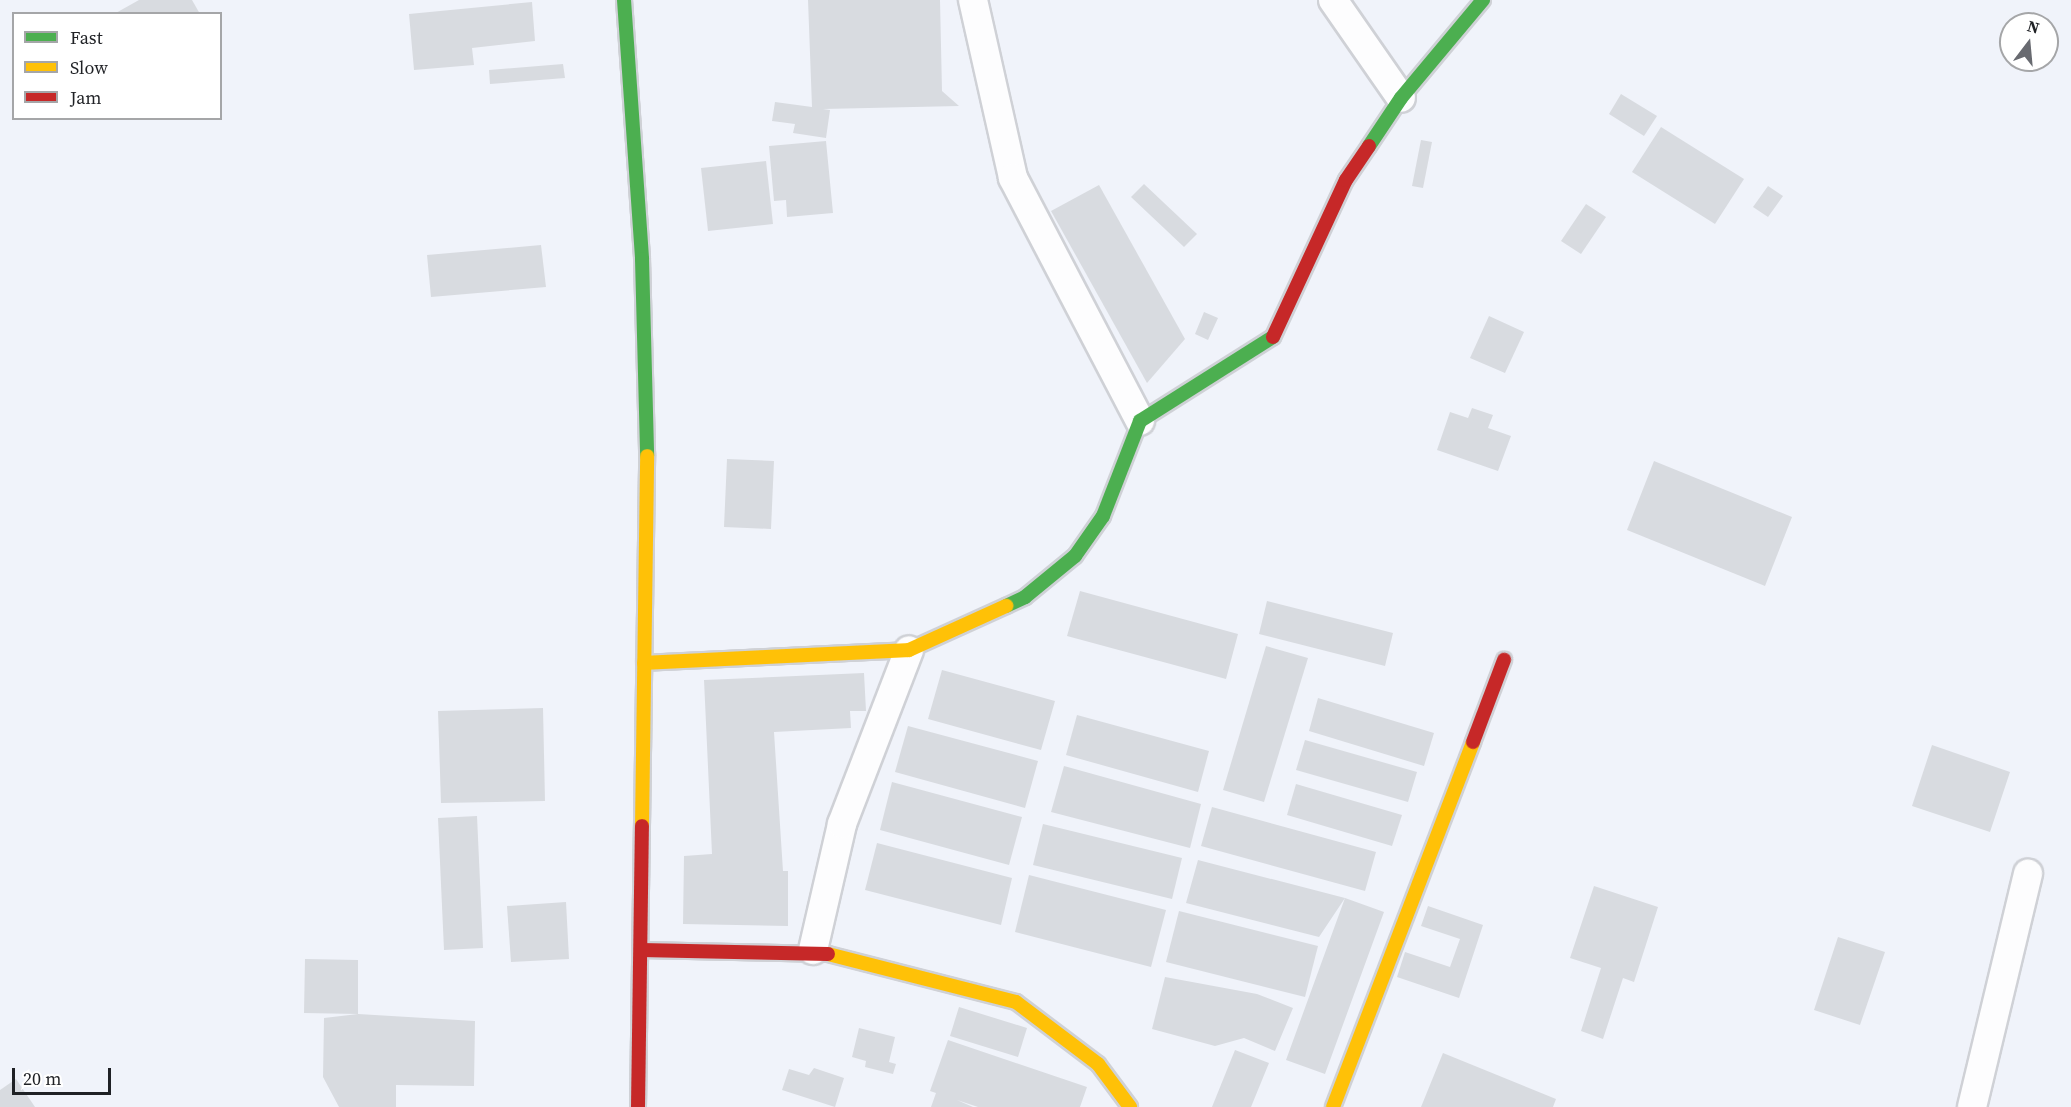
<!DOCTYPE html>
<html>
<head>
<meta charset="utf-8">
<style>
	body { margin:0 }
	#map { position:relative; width:2071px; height:1107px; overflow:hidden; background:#f0f3fa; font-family:"Source Serif 4",serif }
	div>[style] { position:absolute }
	.building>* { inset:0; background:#d8dbe0 }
	.roads { filter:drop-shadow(2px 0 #cfd1d6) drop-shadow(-2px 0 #cfd1d6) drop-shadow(0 2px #cfd1d6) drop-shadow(0 -2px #cfd1d6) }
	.street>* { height:28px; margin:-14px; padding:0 14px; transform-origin:14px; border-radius:14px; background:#fdfdfe }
	.fast>* { height:14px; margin:-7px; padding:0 7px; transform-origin:7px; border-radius:7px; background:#4caf50 }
	.slow>* { height:14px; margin:-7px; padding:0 7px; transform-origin:7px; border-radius:7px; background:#ffc107 }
	.jam>* { height:14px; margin:-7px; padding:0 7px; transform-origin:7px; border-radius:7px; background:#c62828 }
	span { translate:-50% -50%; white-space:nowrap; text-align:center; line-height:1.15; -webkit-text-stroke:5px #fff; paint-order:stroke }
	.legend { position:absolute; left:12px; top:12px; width:210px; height:108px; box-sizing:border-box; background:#fff; border:2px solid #a5a6a8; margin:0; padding:8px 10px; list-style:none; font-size:18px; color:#1f2125 }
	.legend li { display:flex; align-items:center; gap:12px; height:30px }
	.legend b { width:30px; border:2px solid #a5a6a8 }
	.north { position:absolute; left:1999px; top:12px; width:60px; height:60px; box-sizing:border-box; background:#fff; border:2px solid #a5a6a8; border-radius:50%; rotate:16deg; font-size:16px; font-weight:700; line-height:24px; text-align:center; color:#1f2125 }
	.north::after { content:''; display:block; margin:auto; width:21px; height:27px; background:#686a70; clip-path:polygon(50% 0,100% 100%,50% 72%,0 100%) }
	.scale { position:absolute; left:12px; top:1068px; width:99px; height:27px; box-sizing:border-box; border:3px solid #1f2125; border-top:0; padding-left:8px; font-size:18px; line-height:21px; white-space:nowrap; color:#1f2125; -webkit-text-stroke:4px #fff; paint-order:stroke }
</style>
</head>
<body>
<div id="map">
	<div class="building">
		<i style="clip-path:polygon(139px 0,192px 0,200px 14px,114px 14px)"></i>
		<i style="clip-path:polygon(808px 0,940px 0,942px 91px,959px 106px,823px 109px,830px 110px,826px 138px,793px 133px,795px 124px,772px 121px,775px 102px,812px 107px)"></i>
		<i style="clip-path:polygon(532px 2px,535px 41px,472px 48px,474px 65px,414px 70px,409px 14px)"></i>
		<i style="clip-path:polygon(563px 64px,565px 78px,490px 84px,489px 70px)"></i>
		<i style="clip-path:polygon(1621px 94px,1657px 116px,1644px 136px,1609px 114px)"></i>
		<i style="clip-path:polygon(1661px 127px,1744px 179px,1715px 224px,1632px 172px)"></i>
		<i style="clip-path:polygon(1421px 140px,1432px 142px,1423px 188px,1412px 186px)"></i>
		<i style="clip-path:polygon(826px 141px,833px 213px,787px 217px,786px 200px,774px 201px,769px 146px)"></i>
		<i style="clip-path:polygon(766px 161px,773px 224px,708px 231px,701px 168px)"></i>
		<i style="clip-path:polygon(1144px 184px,1197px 234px,1184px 247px,1131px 197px)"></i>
		<i style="clip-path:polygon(1099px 185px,1185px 339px,1147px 383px,1051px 211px)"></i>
		<i style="clip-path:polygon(1768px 186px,1783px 196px,1768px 217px,1753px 207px)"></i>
		<i style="clip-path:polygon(1586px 204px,1606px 217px,1581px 254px,1561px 241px)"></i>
		<i style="clip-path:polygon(541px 245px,546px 287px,431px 297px,427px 255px)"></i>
		<i style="clip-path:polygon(1204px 312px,1218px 318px,1208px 340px,1195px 334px)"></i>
		<i style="clip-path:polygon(1489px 316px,1524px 332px,1505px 373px,1470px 358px)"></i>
		<i style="clip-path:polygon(1472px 408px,1493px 415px,1488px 428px,1511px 436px,1498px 471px,1437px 450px,1450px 412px,1468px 418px)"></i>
		<i style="clip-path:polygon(727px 459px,774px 461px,771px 529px,724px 527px)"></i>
		<i style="clip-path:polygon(1654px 461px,1792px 517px,1765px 586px,1627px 530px)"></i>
		<i style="clip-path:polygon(1080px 591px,1238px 634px,1226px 679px,1067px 636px)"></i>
		<i style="clip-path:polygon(1267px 601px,1393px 633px,1385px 666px,1259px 634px)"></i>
		<i style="clip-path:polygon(1266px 646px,1308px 658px,1264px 802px,1223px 790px)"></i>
		<i style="clip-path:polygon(942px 670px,1055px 701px,1041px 750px,928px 719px)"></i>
		<i style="clip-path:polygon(864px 673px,866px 711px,850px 711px,851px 728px,774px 732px,783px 871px,788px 871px,788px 926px,683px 924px,684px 856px,712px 854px,704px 680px)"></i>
		<i style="clip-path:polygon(1318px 698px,1434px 733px,1424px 766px,1309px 731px)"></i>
		<i style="clip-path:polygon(543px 708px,545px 801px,441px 803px,438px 711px)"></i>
		<i style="clip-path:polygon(1077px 715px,1209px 751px,1198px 792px,1066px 755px)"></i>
		<i style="clip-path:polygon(908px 726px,1038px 761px,1025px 808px,895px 772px)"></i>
		<i style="clip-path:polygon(1305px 740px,1417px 772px,1408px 802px,1296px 770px)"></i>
		<i style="clip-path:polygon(1932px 745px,2010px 772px,1990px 832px,1912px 806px)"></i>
		<i style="clip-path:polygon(1064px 766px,1201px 804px,1190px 848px,1051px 812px)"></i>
		<i style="clip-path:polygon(892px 782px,1022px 817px,1009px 865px,880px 830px)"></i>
		<i style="clip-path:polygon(1296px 784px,1402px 815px,1392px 846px,1287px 815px)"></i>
		<i style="clip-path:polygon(1212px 807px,1376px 852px,1365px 891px,1201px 846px)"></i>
		<i style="clip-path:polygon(477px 816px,483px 948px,444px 950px,438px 818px)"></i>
		<i style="clip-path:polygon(1043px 824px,1182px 858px,1172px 899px,1033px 865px)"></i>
		<i style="clip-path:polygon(877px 843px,1012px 878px,1001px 925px,865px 890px)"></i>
		<i style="clip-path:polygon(1198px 860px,1345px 898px,1384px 912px,1325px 1074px,1286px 1060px,1345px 898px,1319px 937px,1186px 903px)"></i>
		<i style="clip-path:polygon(1029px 875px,1166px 910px,1151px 967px,1015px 932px)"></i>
		<i style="clip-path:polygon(1594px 886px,1658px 907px,1634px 982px,1623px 978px,1603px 1039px,1581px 1031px,1601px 968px,1570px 958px)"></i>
		<i style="clip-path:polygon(566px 902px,569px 959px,511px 962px,507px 906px)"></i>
		<i style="clip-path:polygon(1428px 906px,1483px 925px,1459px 998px,1397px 977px,1405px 952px,1450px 967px,1460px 939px,1421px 926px)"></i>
		<i style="clip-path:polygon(1179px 911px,1318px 946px,1305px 997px,1166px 962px)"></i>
		<i style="clip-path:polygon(1838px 937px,1885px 952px,1860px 1025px,1814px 1010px)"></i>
		<i style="clip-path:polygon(305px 959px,358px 960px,358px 1014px,304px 1013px)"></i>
		<i style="clip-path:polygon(1165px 977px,1257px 994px,1293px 1008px,1275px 1051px,1244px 1038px,1215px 1046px,1152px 1029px)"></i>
		<i style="clip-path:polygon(959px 1007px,1027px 1028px,1018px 1057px,950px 1036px)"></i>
		<i style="clip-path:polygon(358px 1014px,475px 1021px,474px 1086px,396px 1085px,396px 1107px,339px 1107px,323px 1077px,324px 1018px)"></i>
		<i style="clip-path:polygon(859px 1028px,895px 1037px,889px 1062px,896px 1064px,893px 1074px,865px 1067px,866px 1061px,852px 1057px)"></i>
		<i style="clip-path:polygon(948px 1040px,1087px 1087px,1080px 1107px,978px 1107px,957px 1100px,973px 1107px,931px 1107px,936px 1093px,930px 1091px)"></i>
		<i style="clip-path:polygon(1235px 1050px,1269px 1063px,1251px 1107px,1212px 1107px)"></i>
		<i style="clip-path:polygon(1443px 1053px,1556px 1099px,1553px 1107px,1421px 1107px)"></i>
		<i style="clip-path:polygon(814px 1068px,844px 1078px,835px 1107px,782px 1090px,789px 1069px,809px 1075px)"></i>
		<i style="clip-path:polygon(16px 1079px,35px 1107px,0 1107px,0 1090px)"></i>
	</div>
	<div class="roads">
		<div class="street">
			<i style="left:973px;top:0;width:182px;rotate:77.3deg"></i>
			<i style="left:1013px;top:178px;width:274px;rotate:62.4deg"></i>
			<i style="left:1333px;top:0;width:119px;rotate:55.2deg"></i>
			<i style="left:813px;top:950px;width:129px;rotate:-77deg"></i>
			<i style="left:842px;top:824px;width:186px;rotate:-68.9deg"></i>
			<i style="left:1972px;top:1107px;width:240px;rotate:-76.5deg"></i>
		</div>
		<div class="fast">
			<i style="left:624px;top:0;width:260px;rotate:86deg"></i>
			<i style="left:642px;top:259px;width:197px;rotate:88.5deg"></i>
			<i style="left:1369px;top:146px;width:58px;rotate:-56.3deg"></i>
			<i style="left:1401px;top:98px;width:128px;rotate:-50.1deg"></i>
			<i style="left:1006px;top:606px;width:21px;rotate:-25deg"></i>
			<i style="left:1025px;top:597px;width:65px;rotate:-39.4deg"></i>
			<i style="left:1075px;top:556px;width:49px;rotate:-55deg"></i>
			<i style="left:1103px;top:516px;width:102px;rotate:-68.7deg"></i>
			<i style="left:1140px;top:421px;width:157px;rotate:-32.3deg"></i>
		</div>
		<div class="slow">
			<i style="left:644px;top:663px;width:265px;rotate:-2.8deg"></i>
			<i style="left:909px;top:650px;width:107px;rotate:-24.4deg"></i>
			<i style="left:642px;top:826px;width:370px;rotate:-89.2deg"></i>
			<i style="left:828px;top:954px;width:194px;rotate:14.3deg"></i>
			<i style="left:1016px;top:1002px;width:103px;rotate:37.1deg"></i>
			<i style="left:1098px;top:1064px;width:54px;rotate:53.3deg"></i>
			<i style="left:1333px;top:1107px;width:391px;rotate:-69deg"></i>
		</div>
		<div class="jam">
			<i style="left:1273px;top:337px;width:173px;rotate:-65.1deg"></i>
			<i style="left:1346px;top:180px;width:41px;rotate:-55.9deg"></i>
			<i style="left:1473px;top:742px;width:88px;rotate:-69.3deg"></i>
			<i style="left:641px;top:950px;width:187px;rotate:1.2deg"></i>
			<i style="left:638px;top:1107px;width:281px;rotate:-89.2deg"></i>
		</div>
	</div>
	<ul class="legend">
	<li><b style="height:8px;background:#4caf50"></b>Fast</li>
	<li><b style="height:8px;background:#ffc107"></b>Slow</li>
	<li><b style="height:8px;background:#c62828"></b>Jam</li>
	</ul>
	<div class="north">N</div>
	<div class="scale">20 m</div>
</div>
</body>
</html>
